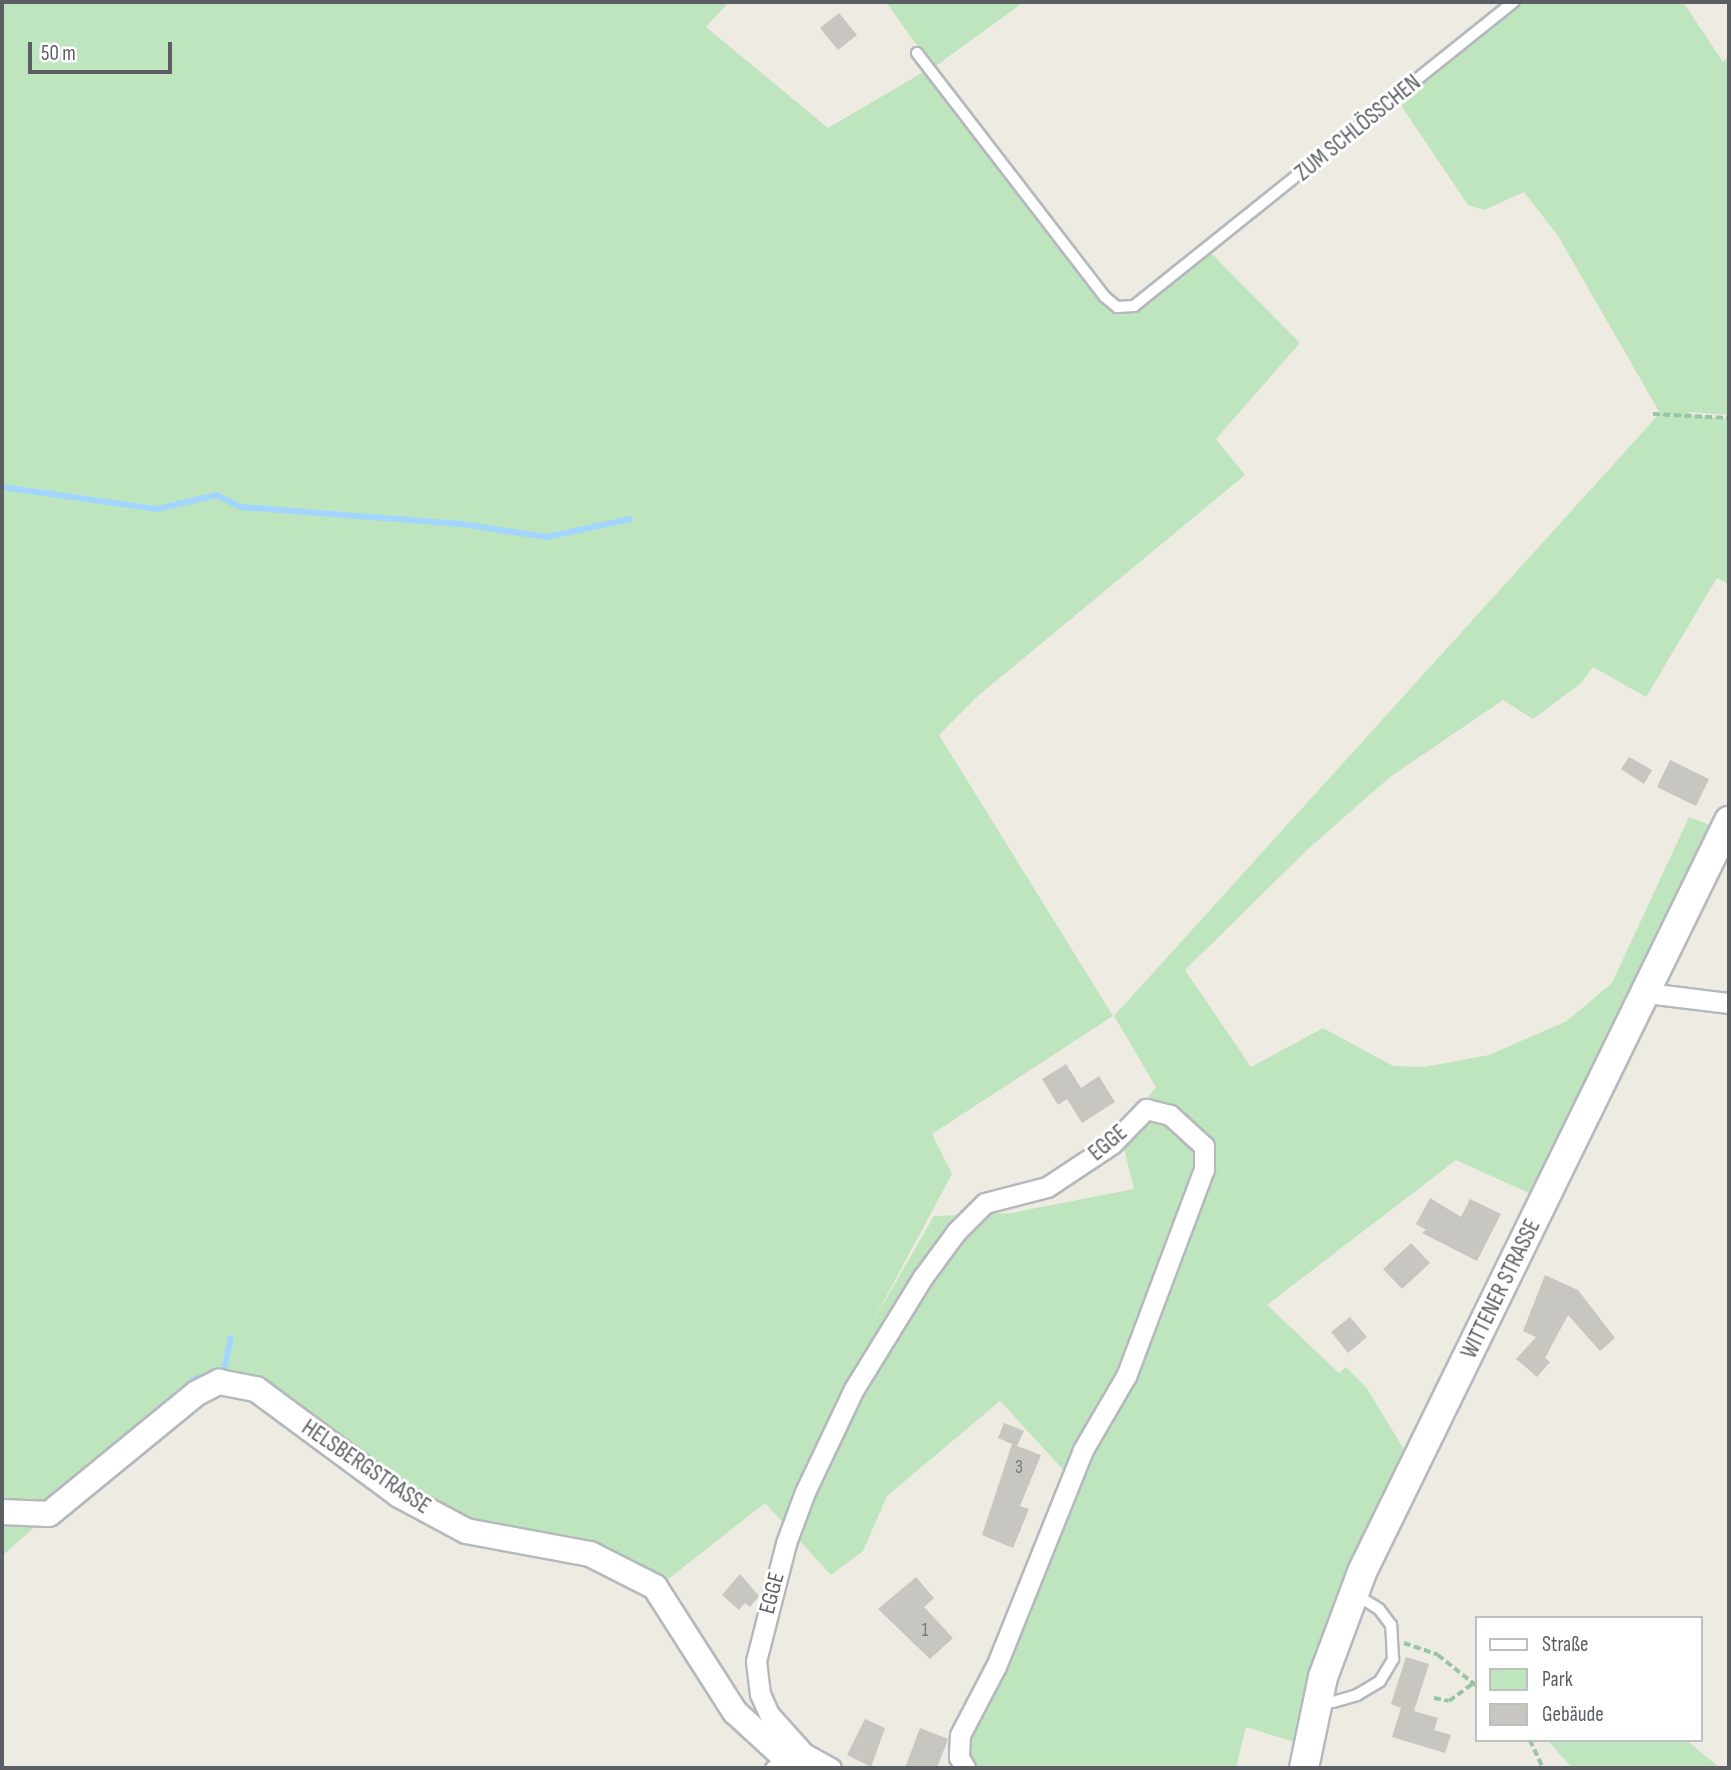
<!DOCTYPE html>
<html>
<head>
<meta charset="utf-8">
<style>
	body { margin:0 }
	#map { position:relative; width:1731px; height:1770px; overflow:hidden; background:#eeebe3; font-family:"Sofia Sans Condensed",sans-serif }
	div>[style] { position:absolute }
	.green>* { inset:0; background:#bfe5bf }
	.stream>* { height:6px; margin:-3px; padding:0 3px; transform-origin:3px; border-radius:3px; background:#a2d6fe }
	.building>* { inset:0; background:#c8c6c0 }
	.path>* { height:3.5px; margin-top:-1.75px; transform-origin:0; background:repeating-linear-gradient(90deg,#98c6a5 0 7px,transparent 0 10.5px) }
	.roads { filter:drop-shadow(2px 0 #b5b9bd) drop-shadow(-2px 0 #b5b9bd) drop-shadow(0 2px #b5b9bd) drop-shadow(0 -2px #b5b9bd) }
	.service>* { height:10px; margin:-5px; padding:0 5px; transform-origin:5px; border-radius:5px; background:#fff }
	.minor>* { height:19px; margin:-9.5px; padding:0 9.5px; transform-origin:9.5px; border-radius:9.5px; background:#fff }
	.tertiary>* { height:24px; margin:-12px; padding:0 12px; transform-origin:12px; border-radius:12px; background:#fff }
	.secondary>* { height:28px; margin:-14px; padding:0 14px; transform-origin:14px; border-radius:14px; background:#fff }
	span { translate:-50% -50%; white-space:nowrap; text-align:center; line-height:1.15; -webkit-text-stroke:6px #fff; paint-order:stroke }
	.number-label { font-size:19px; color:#76797a }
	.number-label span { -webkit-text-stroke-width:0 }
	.street-label { font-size:23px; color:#5b5f63 }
	.frame { position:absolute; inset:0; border:4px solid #5b5f63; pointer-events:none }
	.legend { position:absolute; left:1475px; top:1616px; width:228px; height:126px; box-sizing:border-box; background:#fff; border:2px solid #bdbfc1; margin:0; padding:9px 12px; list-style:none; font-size:21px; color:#5b5f63 }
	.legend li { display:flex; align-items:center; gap:14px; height:35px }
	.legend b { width:35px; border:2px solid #bdbfc1 }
	.scale { position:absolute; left:28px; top:42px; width:144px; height:32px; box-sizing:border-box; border:4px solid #5b5f63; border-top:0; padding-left:9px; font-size:21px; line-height:24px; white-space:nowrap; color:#5b5f63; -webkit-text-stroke:5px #fff; paint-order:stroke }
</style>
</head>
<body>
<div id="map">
	<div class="green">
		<i style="clip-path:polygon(2px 2px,729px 2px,706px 27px,828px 128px,925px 71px,1108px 305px,1134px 309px,1211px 253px,1300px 343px,1216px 439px,1245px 475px,979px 695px,939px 735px,1113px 1016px,932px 1134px,952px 1174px,871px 1325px,934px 1216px,1011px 1213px,1134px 1189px,1120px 1132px,1156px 1087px,1114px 1016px,1660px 413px,1558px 236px,1524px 192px,1484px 210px,1468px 205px,1398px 101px,1522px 2px,1683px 2px,1723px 62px,1729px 56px,1729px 415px,1689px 412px,1690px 415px,1729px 419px,1729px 584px,1717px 578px,1646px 697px,1593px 667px,1580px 684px,1533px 719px,1503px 700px,1390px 777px,1307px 850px,1185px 970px,1251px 1067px,1323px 1028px,1393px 1066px,1424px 1067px,1489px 1055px,1567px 1021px,1612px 983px,1689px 817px,1715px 827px,1531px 1194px,1456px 1160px,1267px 1305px,1339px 1373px,1346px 1367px,1366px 1387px,1408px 1456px,1298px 1743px,1246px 1727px,1236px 1768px,972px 1768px,966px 1739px,1063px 1533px,1079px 1487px,1000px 1401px,887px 1496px,863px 1551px,831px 1575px,765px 1503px,662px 1584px,474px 1525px,404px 1491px,228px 1376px,46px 1509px,2px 1509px)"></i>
		<i style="clip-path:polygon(886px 2px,1024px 2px,933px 68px)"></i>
		<i style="clip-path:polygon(2px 1515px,45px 1518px,2px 1556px)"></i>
		<i style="clip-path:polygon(1547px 1740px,1686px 1740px,1720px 1768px,1572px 1768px)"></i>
	</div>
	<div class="stream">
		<i style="left:2px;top:487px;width:157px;rotate:8.1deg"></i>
		<i style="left:157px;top:509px;width:61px;rotate:-13.3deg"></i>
		<i style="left:216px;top:495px;width:28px;rotate:26deg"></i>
		<i style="left:241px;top:507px;width:221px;rotate:4.4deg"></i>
		<i style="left:461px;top:524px;width:87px;rotate:8.6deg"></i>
		<i style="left:547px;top:537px;width:85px;rotate:-12.2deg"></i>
		<i style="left:224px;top:1370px;width:33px;rotate:-78deg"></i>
		<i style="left:192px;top:1380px;width:17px;rotate:-17deg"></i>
	</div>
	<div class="building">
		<i style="clip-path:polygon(839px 13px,857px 35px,838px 50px,820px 28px)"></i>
		<i style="clip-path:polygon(1629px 757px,1652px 770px,1644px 784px,1621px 769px)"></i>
		<i style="clip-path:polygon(1670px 760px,1709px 779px,1696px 806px,1657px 787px)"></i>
		<i style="clip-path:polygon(1066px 1064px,1081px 1088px,1099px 1076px,1115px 1102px,1082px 1123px,1067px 1099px,1058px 1105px,1042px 1079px)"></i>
		<i style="clip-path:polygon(1430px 1198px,1461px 1217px,1470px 1199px,1501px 1214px,1477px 1261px,1422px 1233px,1426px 1230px,1416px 1224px)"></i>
		<i style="clip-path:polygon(1411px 1243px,1430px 1263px,1402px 1289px,1383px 1269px)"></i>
		<i style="clip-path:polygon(1545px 1275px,1578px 1290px,1615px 1338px,1600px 1351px,1568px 1315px,1545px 1358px,1550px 1362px,1537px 1377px,1516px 1359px,1536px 1337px,1523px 1331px)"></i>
		<i style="clip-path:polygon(1350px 1317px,1367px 1337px,1348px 1353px,1331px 1332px)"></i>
		<i style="clip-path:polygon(1004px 1423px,1024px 1431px,1017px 1446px,1041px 1455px,1020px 1506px,1029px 1509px,1013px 1548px,982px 1535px,1012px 1444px,998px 1438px)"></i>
		<i style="clip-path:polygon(740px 1574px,759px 1596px,750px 1607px,745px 1603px,739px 1610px,722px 1595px)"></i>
		<i style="clip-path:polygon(916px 1577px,934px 1598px,924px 1607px,953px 1638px,930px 1659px,878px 1609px)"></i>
		<i style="clip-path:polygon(1406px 1657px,1429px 1664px,1414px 1711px,1438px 1718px,1434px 1730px,1451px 1735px,1445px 1753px,1392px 1737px,1401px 1708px,1391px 1704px)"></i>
		<i style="clip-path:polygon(865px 1719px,885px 1728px,871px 1767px,847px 1755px)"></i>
		<i style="clip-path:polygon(920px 1728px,948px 1739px,937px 1768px,905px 1768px)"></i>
	</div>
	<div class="path">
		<i style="left:1653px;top:414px;width:76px;rotate:3deg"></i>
		<i style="left:1404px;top:1643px;width:36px;rotate:19deg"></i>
		<i style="left:1438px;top:1655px;width:50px;rotate:38.5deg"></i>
		<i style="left:1434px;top:1698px;width:15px;rotate:11deg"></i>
		<i style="left:1449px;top:1701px;width:31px;rotate:-36deg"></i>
		<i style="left:1530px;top:1740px;width:31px;rotate:65deg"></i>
	</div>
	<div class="roads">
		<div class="service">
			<i style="left:917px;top:53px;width:308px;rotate:52.4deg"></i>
			<i style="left:1105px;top:297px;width:16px;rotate:40deg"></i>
			<i style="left:1117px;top:307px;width:17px;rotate:-3deg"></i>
			<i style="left:1134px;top:306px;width:487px;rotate:-38.7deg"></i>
			<i style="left:1321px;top:1700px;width:12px;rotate:9deg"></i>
			<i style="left:1333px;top:1702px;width:25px;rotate:-16deg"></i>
			<i style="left:1357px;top:1695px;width:27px;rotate:-31deg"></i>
			<i style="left:1380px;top:1681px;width:26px;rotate:-59deg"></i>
			<i style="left:1393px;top:1659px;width:34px;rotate:-93deg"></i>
			<i style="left:1391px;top:1625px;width:20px;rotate:-127deg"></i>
			<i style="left:1379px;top:1609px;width:26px;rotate:-148deg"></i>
			<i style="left:771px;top:1768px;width:16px;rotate:-43deg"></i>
		</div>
		<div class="minor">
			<i style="left:1647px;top:993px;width:83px;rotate:7deg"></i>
			<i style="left:831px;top:1768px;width:31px;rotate:-151deg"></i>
			<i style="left:804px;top:1753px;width:52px;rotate:-131.9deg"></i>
			<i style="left:769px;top:1714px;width:22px;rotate:-114deg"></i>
			<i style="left:760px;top:1694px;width:33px;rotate:-97deg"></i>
			<i style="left:756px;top:1661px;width:122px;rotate:-75.7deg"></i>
			<i style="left:786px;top:1543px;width:54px;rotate:-69.6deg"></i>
			<i style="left:805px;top:1492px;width:114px;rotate:-64.6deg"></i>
			<i style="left:854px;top:1389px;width:132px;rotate:-58.4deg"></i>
			<i style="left:923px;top:1277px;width:56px;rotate:-53.7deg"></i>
			<i style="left:956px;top:1232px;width:41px;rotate:-45deg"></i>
			<i style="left:985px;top:1203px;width:64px;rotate:-14.5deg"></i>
			<i style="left:1047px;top:1187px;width:78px;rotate:-33.5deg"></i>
			<i style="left:1112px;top:1144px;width:49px;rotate:-45.8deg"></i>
			<i style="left:1146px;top:1109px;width:25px;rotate:14deg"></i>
			<i style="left:1170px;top:1115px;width:46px;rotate:42.4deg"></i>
			<i style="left:1204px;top:1146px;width:23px;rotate:90deg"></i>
			<i style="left:1204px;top:1169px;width:221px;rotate:110.6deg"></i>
			<i style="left:1126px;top:1376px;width:86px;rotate:120.2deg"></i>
			<i style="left:1083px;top:1450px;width:233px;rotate:111.9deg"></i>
			<i style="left:996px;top:1666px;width:78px;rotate:117.6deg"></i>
			<i style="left:960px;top:1735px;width:22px;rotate:93deg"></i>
			<i style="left:959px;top:1757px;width:13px;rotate:61deg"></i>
		</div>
		<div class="tertiary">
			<i style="left:2px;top:1512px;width:47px;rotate:2.4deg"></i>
			<i style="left:49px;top:1514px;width:191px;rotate:-39.3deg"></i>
			<i style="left:197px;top:1393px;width:25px;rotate:-27deg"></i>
			<i style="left:219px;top:1382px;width:38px;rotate:11deg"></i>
			<i style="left:256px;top:1389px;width:178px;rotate:36.5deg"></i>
			<i style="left:399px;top:1495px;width:76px;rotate:28.2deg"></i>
			<i style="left:466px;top:1531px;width:126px;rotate:10.5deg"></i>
			<i style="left:590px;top:1554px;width:73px;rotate:26.9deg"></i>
			<i style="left:655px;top:1587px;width:148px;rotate:57.4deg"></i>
			<i style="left:735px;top:1712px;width:65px;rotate:42.5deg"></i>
			<i style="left:783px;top:1756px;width:30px;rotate:24deg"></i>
		</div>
		<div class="secondary">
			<i style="left:1304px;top:1768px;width:93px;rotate:-78.2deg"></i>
			<i style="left:1323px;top:1677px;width:112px;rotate:-69.6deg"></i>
			<i style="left:1362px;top:1572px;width:836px;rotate:-63.96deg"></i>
		</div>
	</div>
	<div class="number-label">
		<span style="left:1019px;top:1468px">3</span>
		<span style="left:925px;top:1631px">1</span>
	</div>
	<div class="street-label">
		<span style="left:1358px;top:128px;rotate:-39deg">ZUM SCHLÖSSCHEN</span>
		<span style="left:1108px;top:1143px;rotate:-40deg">EGGE</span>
		<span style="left:1501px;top:1289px;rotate:-64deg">WITTENER STRASSE</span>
		<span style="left:366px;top:1467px;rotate:34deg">HELSBERGSTRASSE</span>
		<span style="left:772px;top:1593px;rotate:-75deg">EGGE</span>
	</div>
	<div class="frame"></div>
	<ul class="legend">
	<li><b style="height:9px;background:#fff"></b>Straße</li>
	<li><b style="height:19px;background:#bfe5bf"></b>Park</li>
	<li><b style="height:19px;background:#c8c6c0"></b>Gebäude</li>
	</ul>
	<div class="scale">50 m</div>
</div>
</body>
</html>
